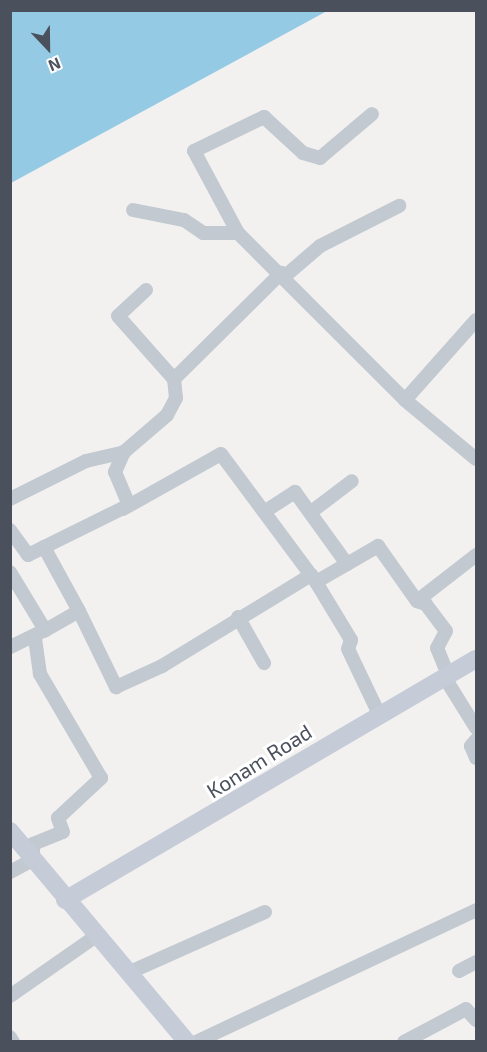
<!DOCTYPE html>
<html>
<head>
<meta charset="utf-8">
<style>
	body { margin:0 }
	#map { position:relative; width:487px; height:1052px; overflow:hidden; background:#f2f1f0; font-family:"Exo 2",sans-serif }
	div>[style] { position:absolute }
	.water>* { inset:0; background:#94cae4 }
	.street>* { height:14px; margin:-7px; padding:0 7px; transform-origin:7px; border-radius:7px; background:#c2c9d0 }
	.secondary>* { height:18px; margin:-9px; padding:0 9px; transform-origin:9px; border-radius:9px; background:#c5cbd7 }
	span { translate:-50% -50%; white-space:nowrap; text-align:center; line-height:1.15; -webkit-text-stroke:6px #fff; paint-order:stroke }
	.street-label { font-size:21px; color:#4a515c }
	.frame { position:absolute; inset:0; border:12px solid #4a515c; pointer-events:none }
	.north { position:absolute; left:18px; top:18px; width:60px; height:60px; -webkit-text-stroke:4px #fff; paint-order:stroke; rotate:158deg; font-size:16px; font-weight:700; line-height:24px; text-align:center; color:#4a515c }
	.north::after { content:''; display:block; margin:auto; width:21px; height:27px; background:#4a515c; clip-path:polygon(50% 0,100% 100%,50% 72%,0 100%) }
</style>
</head>
<body>
<div id="map">
	<div class="water">
		<i style="clip-path:polygon(11px 10px,327px 10px,327px 11px,11px 183px)"></i>
	</div>
	<div class="street">
		<i style="left:133px;top:210px;width:52px;rotate:11.1deg"></i>
		<i style="left:184px;top:220px;width:23px;rotate:34deg"></i>
		<i style="left:203px;top:233px;width:35px"></i>
		<i style="left:238px;top:233px;width:236px;rotate:45deg"></i>
		<i style="left:405px;top:400px;width:107px;rotate:-48.4deg"></i>
		<i style="left:238px;top:233px;width:93px;rotate:-118.2deg"></i>
		<i style="left:194px;top:151px;width:78px;rotate:-25.9deg"></i>
		<i style="left:264px;top:117px;width:53px;rotate:42.7deg"></i>
		<i style="left:303px;top:153px;width:18px;rotate:16deg"></i>
		<i style="left:320px;top:158px;width:68px;rotate:-40.2deg"></i>
		<i style="left:284px;top:277px;width:48px;rotate:-40.7deg"></i>
		<i style="left:320px;top:246px;width:89px;rotate:-26.9deg"></i>
		<i style="left:146px;top:290px;width:38px;rotate:137deg"></i>
		<i style="left:118px;top:316px;width:84px;rotate:48.4deg"></i>
		<i style="left:405px;top:400px;width:92px;rotate:39.7deg"></i>
		<i style="left:10px;top:499px;width:85px;rotate:-26.6deg"></i>
		<i style="left:86px;top:461px;width:39px;rotate:-13deg"></i>
		<i style="left:123px;top:509px;width:112px;rotate:-29.3deg"></i>
		<i style="left:221px;top:454px;width:159px;rotate:53.4deg"></i>
		<i style="left:316px;top:582px;width:68px;rotate:58.9deg"></i>
		<i style="left:351px;top:640px;width:9px;rotate:108deg"></i>
		<i style="left:348px;top:649px;width:72px;rotate:64.5deg"></i>
		<i style="left:264px;top:512px;width:37px;rotate:-33deg"></i>
		<i style="left:295px;top:492px;width:89px;rotate:54.2deg"></i>
		<i style="left:311px;top:512px;width:51px;rotate:-37.1deg"></i>
		<i style="left:10px;top:530px;width:31px;rotate:54deg"></i>
		<i style="left:28px;top:555px;width:113px;rotate:-26.3deg"></i>
		<i style="left:129px;top:505px;width:36px;rotate:-113deg"></i>
		<i style="left:115px;top:472px;width:22px;rotate:-66deg"></i>
		<i style="left:124px;top:452px;width:57px;rotate:-40.7deg"></i>
		<i style="left:167px;top:415px;width:19px;rotate:-62deg"></i>
		<i style="left:176px;top:398px;width:19px;rotate:-96deg"></i>
		<i style="left:174px;top:379px;width:151px;rotate:-44.7deg"></i>
		<i style="left:44px;top:547px;width:73px;rotate:61.3deg"></i>
		<i style="left:10px;top:572px;width:68px;rotate:58.9deg"></i>
		<i style="left:45px;top:630px;width:39px;rotate:154deg"></i>
		<i style="left:316px;top:582px;width:72px;rotate:-30.1deg"></i>
		<i style="left:378px;top:546px;width:67px;rotate:54.7deg"></i>
		<i style="left:238px;top:617px;width:53px;rotate:60.5deg"></i>
		<i style="left:44px;top:631px;width:40px;rotate:-29.7deg"></i>
		<i style="left:79px;top:611px;width:85px;rotate:64deg"></i>
		<i style="left:116px;top:687px;width:51px;rotate:-24.5deg"></i>
		<i style="left:162px;top:666px;width:175px;rotate:-31.4deg"></i>
		<i style="left:448px;top:675px;width:29px;rotate:-112deg"></i>
		<i style="left:437px;top:648px;width:19px;rotate:-62deg"></i>
		<i style="left:446px;top:631px;width:34px;rotate:-127deg"></i>
		<i style="left:426px;top:604px;width:9px;rotate:-162deg"></i>
		<i style="left:417px;top:601px;width:75px;rotate:-37.9deg"></i>
		<i style="left:445px;top:678px;width:59px;rotate:58.2deg"></i>
		<i style="left:476px;top:740px;width:8px;rotate:130deg"></i>
		<i style="left:471px;top:746px;width:13px;rotate:67deg"></i>
		<i style="left:10px;top:872px;width:26px;rotate:-28deg"></i>
		<i style="left:33px;top:860px;width:16px;rotate:-90deg"></i>
		<i style="left:33px;top:844px;width:32px;rotate:-22deg"></i>
		<i style="left:63px;top:832px;width:15px;rotate:-110deg"></i>
		<i style="left:58px;top:818px;width:59px;rotate:-42.9deg"></i>
		<i style="left:101px;top:778px;width:121px;rotate:-120.4deg"></i>
		<i style="left:40px;top:674px;width:37px;rotate:-98deg"></i>
		<i style="left:459px;top:971px;width:19px;rotate:-28deg"></i>
		<i style="left:128px;top:973px;width:150px;rotate:-24deg"></i>
		<i style="left:10px;top:996px;width:105px;rotate:-34.9deg"></i>
		<i style="left:10px;top:1037px;width:6px;rotate:59deg"></i>
		<i style="left:196px;top:1042px;width:310px;rotate:-25.2deg"></i>
		<i style="left:404px;top:1042px;width:70px;rotate:-28deg"></i>
		<i style="left:466px;top:1009px;width:15px;rotate:48deg"></i>
	</div>
	<div class="secondary">
		<i style="left:10px;top:831px;width:275px;rotate:50deg"></i>
		<i style="left:65px;top:900px;width:476px;rotate:-30.4deg"></i>
	</div>
	<div class="street-label">
		<span style="left:259px;top:761px;rotate:-32deg">Konam Road</span>
	</div>
	<div class="frame"></div>
	<div class="north">N</div>
</div>
</body>
</html>
